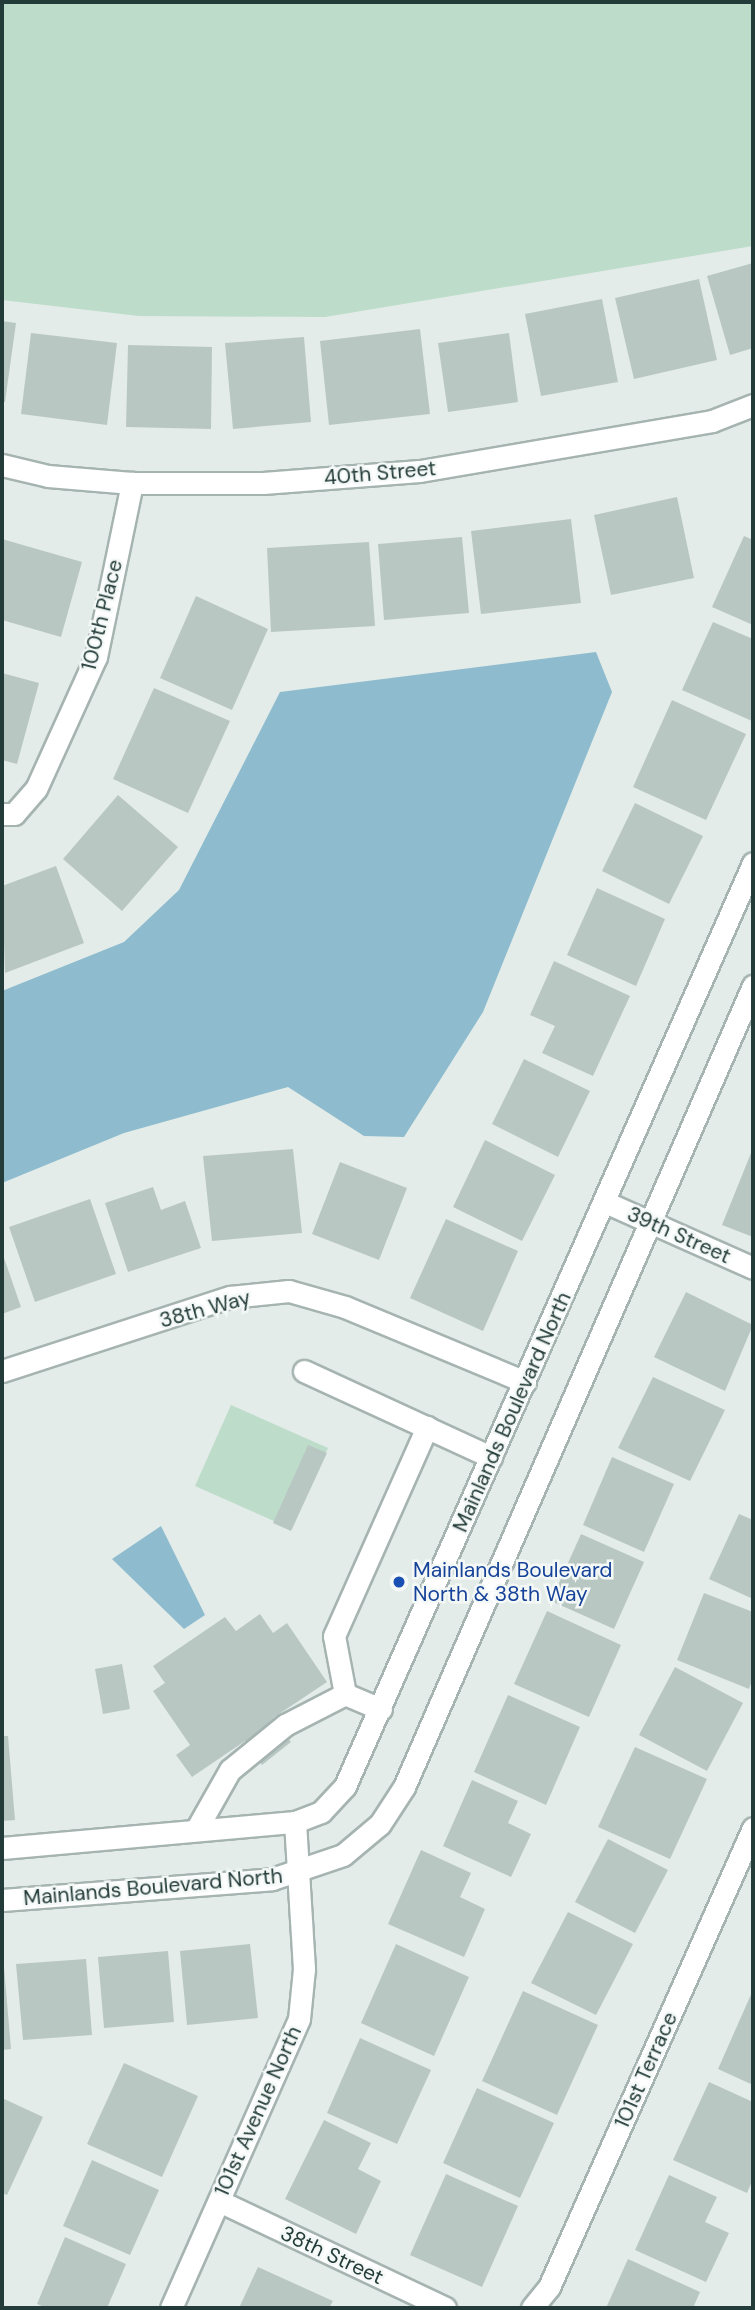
<!DOCTYPE html>
<html>
<head>
<meta charset="utf-8">
<style>
	body { margin:0 }
	#map { position:relative; width:755px; height:2310px; overflow:hidden; background:#e3ece9; font-family:"DM Sans",sans-serif }
	div>[style] { position:absolute }
	.green>* { inset:0; background:#bddcca }
	.water>* { inset:0; background:#8ebcce }
	.building>* { inset:0; background:#b9c7c3 }
	.roads { filter:drop-shadow(2px 0 #a6b4b1) drop-shadow(-2px 0 #a6b4b1) drop-shadow(0 2px #a6b4b1) drop-shadow(0 -2px #a6b4b1) }
	.lane>* { height:21px; margin:-10.5px; padding:0 10.5px; transform-origin:10.5px; border-radius:10.5px; background:#fff }
	.street>* { height:21px; margin:-10.5px; padding:0 10.5px; transform-origin:10.5px; border-radius:10.5px; background:#fff }
	.secondary>* { height:21px; margin:-10.5px; padding:0 10.5px; transform-origin:10.5px; border-radius:10.5px; background:#fff }
	.dots>* { width:19px; height:19px; translate:-50% -50%; box-sizing:border-box; border:4px solid #f4f9f7; border-radius:50% }
	span { translate:-50% -50%; white-space:nowrap; text-align:center; line-height:1.15; -webkit-text-stroke:5px #f4f9f7; paint-order:stroke }
	.street-label { font-size:21px; color:#243c39 }
	.transit-label { font-size:21px; color:#164399 }
	.left { translate:0 -50%; text-align:left }
	.frame { position:absolute; inset:0; border:4px solid #243c39; pointer-events:none }
</style>
</head>
<body>
<div id="map">
	<div class="green">
		<i style="clip-path:polygon(2px 2px,753px 2px,753px 246px,325px 317px,139px 316px,2px 300px)"></i>
		<i style="clip-path:polygon(231px 1405px,328px 1448px,292px 1529px,195px 1486px)"></i>
	</div>
	<div class="water">
		<i style="clip-path:polygon(596px 652px,612px 692px,483px 1012px,404px 1137px,364px 1136px,288px 1087px,124px 1133px,2px 1183px,2px 991px,124px 942px,179px 890px,280px 692px)"></i>
		<i style="clip-path:polygon(161px 1526px,205px 1615px,184px 1629px,112px 1559px)"></i>
	</div>
	<div class="building">
		<i style="clip-path:polygon(753px 263px,753px 348px,730px 355px,707px 276px)"></i>
		<i style="clip-path:polygon(699px 279px,717px 360px,634px 379px,615px 298px)"></i>
		<i style="clip-path:polygon(602px 299px,618px 382px,541px 396px,525px 314px)"></i>
		<i style="clip-path:polygon(2px 321px,16px 323px,5px 402px,2px 402px)"></i>
		<i style="clip-path:polygon(420px 329px,430px 414px,329px 425px,320px 341px)"></i>
		<i style="clip-path:polygon(31px 333px,117px 343px,107px 425px,21px 414px)"></i>
		<i style="clip-path:polygon(509px 333px,518px 402px,448px 412px,438px 343px)"></i>
		<i style="clip-path:polygon(304px 337px,311px 422px,233px 429px,225px 343px)"></i>
		<i style="clip-path:polygon(128px 345px,212px 347px,211px 429px,126px 427px)"></i>
		<i style="clip-path:polygon(677px 497px,694px 578px,611px 595px,594px 515px)"></i>
		<i style="clip-path:polygon(571px 519px,581px 603px,481px 614px,471px 531px)"></i>
		<i style="clip-path:polygon(744px 536px,753px 540px,753px 625px,712px 607px)"></i>
		<i style="clip-path:polygon(462px 537px,469px 613px,384px 620px,378px 544px)"></i>
		<i style="clip-path:polygon(2px 539px,82px 562px,61px 637px,2px 620px)"></i>
		<i style="clip-path:polygon(369px 542px,375px 626px,271px 632px,267px 548px)"></i>
		<i style="clip-path:polygon(196px 596px,268px 629px,232px 710px,160px 678px)"></i>
		<i style="clip-path:polygon(713px 622px,753px 639px,752px 721px,682px 690px)"></i>
		<i style="clip-path:polygon(2px 673px,39px 683px,17px 764px,2px 760px)"></i>
		<i style="clip-path:polygon(154px 688px,230px 721px,188px 813px,113px 779px)"></i>
		<i style="clip-path:polygon(672px 700px,746px 734px,706px 820px,633px 787px)"></i>
		<i style="clip-path:polygon(118px 795px,178px 847px,122px 911px,63px 859px)"></i>
		<i style="clip-path:polygon(635px 803px,703px 836px,669px 904px,602px 871px)"></i>
		<i style="clip-path:polygon(56px 866px,84px 943px,5px 973px,2px 886px)"></i>
		<i style="clip-path:polygon(597px 888px,665px 919px,636px 986px,567px 955px)"></i>
		<i style="clip-path:polygon(554px 961px,630px 996px,593px 1076px,542px 1053px,555px 1026px,530px 1015px)"></i>
		<i style="clip-path:polygon(524px 1059px,590px 1091px,558px 1157px,492px 1124px)"></i>
		<i style="clip-path:polygon(485px 1140px,555px 1175px,522px 1241px,453px 1207px)"></i>
		<i style="clip-path:polygon(753px 1148px,753px 1237px,722px 1225px)"></i>
		<i style="clip-path:polygon(293px 1149px,302px 1233px,212px 1241px,203px 1156px)"></i>
		<i style="clip-path:polygon(340px 1162px,407px 1188px,379px 1260px,312px 1234px)"></i>
		<i style="clip-path:polygon(153px 1187px,161px 1210px,185px 1201px,201px 1248px,128px 1272px,105px 1203px)"></i>
		<i style="clip-path:polygon(90px 1199px,116px 1274px,35px 1302px,9px 1227px)"></i>
		<i style="clip-path:polygon(446px 1219px,518px 1251px,483px 1331px,410px 1298px)"></i>
		<i style="clip-path:polygon(2px 1252px,21px 1307px,2px 1314px)"></i>
		<i style="clip-path:polygon(686px 1292px,753px 1325px,725px 1391px,654px 1357px)"></i>
		<i style="clip-path:polygon(653px 1377px,725px 1410px,690px 1481px,618px 1448px)"></i>
		<i style="clip-path:polygon(308px 1445px,327px 1453px,291px 1531px,273px 1523px)"></i>
		<i style="clip-path:polygon(612px 1457px,674px 1484px,644px 1552px,583px 1525px)"></i>
		<i style="clip-path:polygon(739px 1514px,753px 1520px,753px 1599px,709px 1579px)"></i>
		<i style="clip-path:polygon(581px 1534px,644px 1562px,614px 1629px,551px 1601px)"></i>
		<i style="clip-path:polygon(704px 1593px,753px 1612px,753px 1677px,749px 1689px,677px 1660px)"></i>
		<i style="clip-path:polygon(547px 1611px,621px 1645px,589px 1717px,514px 1684px)"></i>
		<i style="clip-path:polygon(260px 1614px,273px 1633px,287px 1623px,327px 1682px,273px 1718px,291px 1742px,262px 1765px,245px 1741px,192px 1777px,176px 1755px,190px 1745px,153px 1691px,165px 1683px,153px 1666px,225px 1617px,236px 1631px)"></i>
		<i style="clip-path:polygon(122px 1664px,130px 1709px,103px 1714px,95px 1669px)"></i>
		<i style="clip-path:polygon(675px 1667px,743px 1703px,707px 1771px,639px 1735px)"></i>
		<i style="clip-path:polygon(508px 1695px,580px 1727px,546px 1805px,474px 1772px)"></i>
		<i style="clip-path:polygon(2px 1736px,8px 1736px,15px 1820px,2px 1821px)"></i>
		<i style="clip-path:polygon(635px 1747px,707px 1779px,670px 1859px,598px 1827px)"></i>
		<i style="clip-path:polygon(472px 1780px,518px 1801px,508px 1823px,531px 1834px,511px 1877px,443px 1846px)"></i>
		<i style="clip-path:polygon(608px 1839px,668px 1870px,635px 1933px,575px 1902px)"></i>
		<i style="clip-path:polygon(421px 1850px,471px 1873px,460px 1897px,485px 1909px,464px 1957px,388px 1924px)"></i>
		<i style="clip-path:polygon(568px 1912px,633px 1944px,596px 2015px,531px 1983px)"></i>
		<i style="clip-path:polygon(250px 1944px,258px 2018px,187px 2025px,180px 1951px)"></i>
		<i style="clip-path:polygon(396px 1944px,469px 1977px,434px 2056px,361px 2023px)"></i>
		<i style="clip-path:polygon(168px 1951px,174px 2022px,104px 2028px,98px 1957px)"></i>
		<i style="clip-path:polygon(86px 1959px,92px 2035px,23px 2040px,16px 1964px)"></i>
		<i style="clip-path:polygon(4px 1967px,11px 2049px,2px 2050px,2px 1968px)"></i>
		<i style="clip-path:polygon(753px 1990px,753px 2085px,718px 2069px)"></i>
		<i style="clip-path:polygon(523px 1991px,598px 2025px,557px 2115px,482px 2081px)"></i>
		<i style="clip-path:polygon(360px 2038px,431px 2070px,397px 2144px,327px 2113px)"></i>
		<i style="clip-path:polygon(124px 2063px,198px 2096px,162px 2177px,87px 2144px)"></i>
		<i style="clip-path:polygon(709px 2082px,753px 2102px,753px 2179px,747px 2193px,673px 2160px)"></i>
		<i style="clip-path:polygon(477px 2088px,554px 2123px,520px 2198px,443px 2163px)"></i>
		<i style="clip-path:polygon(2px 2098px,43px 2117px,7px 2195px,2px 2193px)"></i>
		<i style="clip-path:polygon(324px 2120px,371px 2143px,358px 2169px,381px 2181px,356px 2234px,285px 2199px)"></i>
		<i style="clip-path:polygon(92px 2160px,159px 2190px,130px 2255px,63px 2226px)"></i>
		<i style="clip-path:polygon(446px 2174px,518px 2206px,482px 2287px,410px 2255px)"></i>
		<i style="clip-path:polygon(669px 2175px,717px 2197px,705px 2222px,729px 2233px,706px 2282px,635px 2250px)"></i>
		<i style="clip-path:polygon(65px 2237px,126px 2264px,107px 2308px,47px 2308px,37px 2304px)"></i>
		<i style="clip-path:polygon(628px 2259px,700px 2292px,693px 2308px,606px 2308px)"></i>
		<i style="clip-path:polygon(258px 2267px,333px 2301px,329px 2308px,239px 2308px)"></i>
	</div>
	<div class="roads">
		<div class="lane">
			<i style="left:304px;top:1371px;width:206px;rotate:24.7deg"></i>
			<i style="left:345px;top:1694px;width:59px;rotate:-100.7deg"></i>
			<i style="left:334px;top:1636px;width:229px;rotate:-66deg"></i>
			<i style="left:196px;top:1830px;width:69px;rotate:-60.5deg"></i>
			<i style="left:230px;top:1770px;width:71px;rotate:-39.3deg"></i>
			<i style="left:285px;top:1725px;width:68px;rotate:-27.3deg"></i>
			<i style="left:345px;top:1694px;width:39px;rotate:23deg"></i>
		</div>
		<div class="street">
			<i style="left:2px;top:465px;width:47px;rotate:13.4deg"></i>
			<i style="left:48px;top:476px;width:84px;rotate:4.8deg"></i>
			<i style="left:132px;top:483px;width:131px"></i>
			<i style="left:263px;top:483px;width:157px;rotate:-4.4deg"></i>
			<i style="left:420px;top:471px;width:296px;rotate:-9.7deg"></i>
			<i style="left:712px;top:421px;width:44px;rotate:-21.3deg"></i>
			<i style="left:2px;top:814px;width:12px"></i>
			<i style="left:14px;top:814px;width:33px;rotate:-49deg"></i>
			<i style="left:36px;top:789px;width:145px;rotate:-65.6deg"></i>
			<i style="left:96px;top:657px;width:178px;rotate:-78.3deg"></i>
			<i style="left:605px;top:1202px;width:162px;rotate:24deg"></i>
			<i style="left:2px;top:1371px;width:240px;rotate:-18deg"></i>
			<i style="left:230px;top:1297px;width:59px;rotate:-5.8deg"></i>
			<i style="left:289px;top:1291px;width:58px;rotate:15.9deg"></i>
			<i style="left:345px;top:1307px;width:195px;rotate:22.6deg"></i>
			<i style="left:219px;top:2201px;width:250px;rotate:25.3deg"></i>
			<i style="left:171px;top:2308px;width:316px;rotate:-66.1deg"></i>
			<i style="left:299px;top:2019px;width:50px;rotate:-84.3deg"></i>
			<i style="left:304px;top:1969px;width:147px;rotate:-93.5deg"></i>
			<i style="left:532px;top:2308px;width:27px;rotate:-51deg"></i>
			<i style="left:549px;top:2287px;width:502px;rotate:-66.04deg"></i>
		</div>
		<div class="secondary">
			<i style="left:2px;top:1848px;width:294px;rotate:-5.1deg"></i>
			<i style="left:295px;top:1822px;width:28px;rotate:-21deg"></i>
			<i style="left:321px;top:1812px;width:35px;rotate:-47deg"></i>
			<i style="left:345px;top:1786px;width:1009px;rotate:-66.15deg"></i>
			<i style="left:2px;top:1900px;width:271px;rotate:-4.4deg"></i>
			<i style="left:272px;top:1879px;width:75px;rotate:-18.7deg"></i>
			<i style="left:343px;top:1855px;width:48px;rotate:-40deg"></i>
			<i style="left:380px;top:1824px;width:44px;rotate:-57deg"></i>
			<i style="left:404px;top:1787px;width:874px;rotate:-66.46deg"></i>
		</div>
	</div>
	<div class="dots">
		<i style="left:399px;top:1582px;background:#1a4fb4"></i>
	</div>
	<div class="street-label">
		<span style="left:380px;top:473px;rotate:-5deg">40th Street</span>
		<span style="left:102px;top:615px;rotate:-76deg">100th Place</span>
		<span style="left:679px;top:1235px;rotate:24deg">39th Street</span>
		<span style="left:205px;top:1309px;rotate:-15deg">38th Way</span>
		<span style="left:512px;top:1412px;rotate:-66deg">Mainlands Boulevard North</span>
		<span style="left:153px;top:1887px;rotate:-5deg">Mainlands Boulevard North</span>
		<span style="left:646px;top:2070px;rotate:-66deg">101st Terrace</span>
		<span style="left:258px;top:2111px;rotate:-66deg">101st Avenue North</span>
		<span style="left:332px;top:2255px;rotate:25deg">38th Street</span>
	</div>
	<div class="transit-label">
		<span class="left" style="left:413px;top:1582px">Mainlands Boulevard<br>North &amp; 38th Way</span>
	</div>
	<div class="frame"></div>
</div>
</body>
</html>
